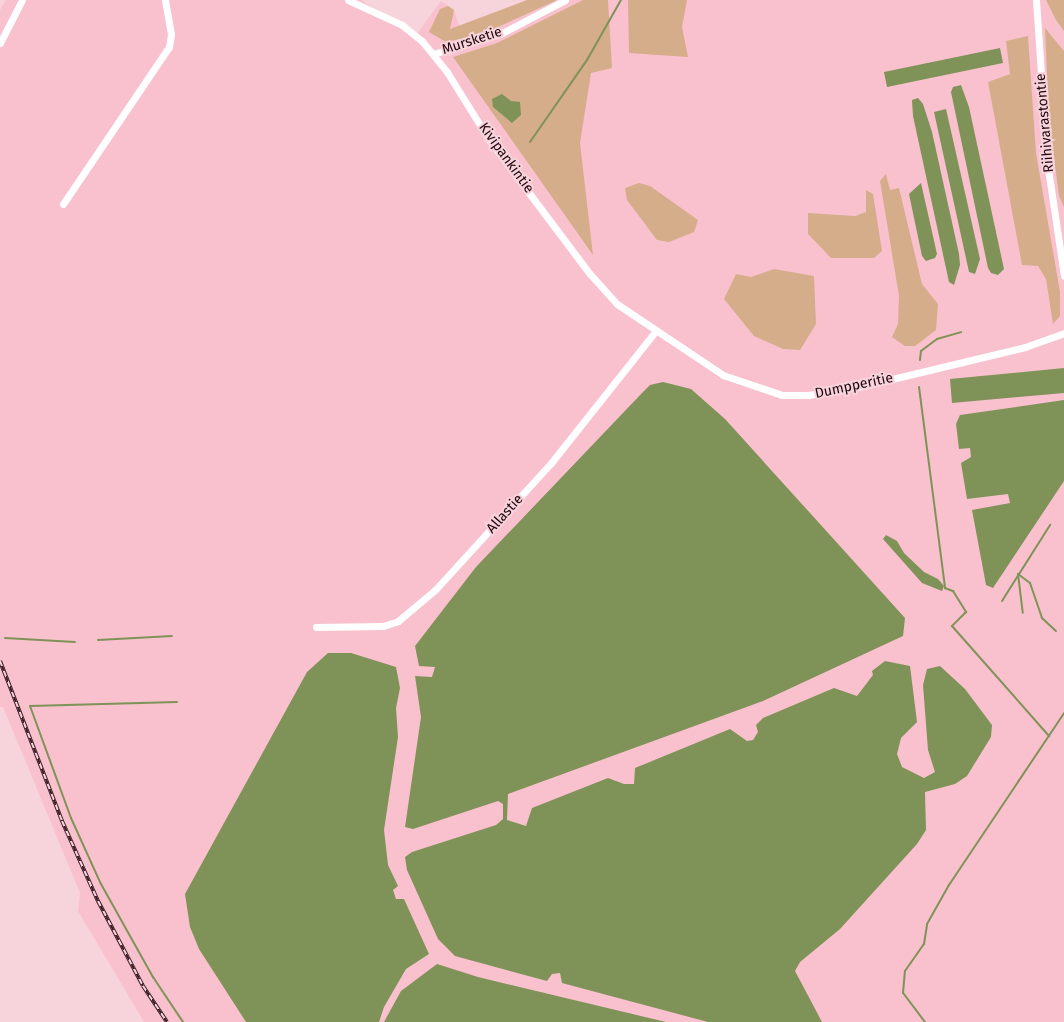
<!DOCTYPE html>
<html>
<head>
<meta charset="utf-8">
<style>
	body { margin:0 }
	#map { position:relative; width:1064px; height:1022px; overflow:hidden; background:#f7d4db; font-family:"Fira Sans",sans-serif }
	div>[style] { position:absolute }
	.built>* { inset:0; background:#f9c1ce }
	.green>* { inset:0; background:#d5ad8a }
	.water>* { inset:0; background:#7f9257 }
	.stream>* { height:2px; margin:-1px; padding:0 1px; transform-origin:1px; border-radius:1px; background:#7f9257 }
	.minor>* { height:7px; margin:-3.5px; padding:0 3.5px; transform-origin:3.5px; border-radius:3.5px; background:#fff }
	.rail>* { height:4px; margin-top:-2px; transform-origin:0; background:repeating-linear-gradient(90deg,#f7d4db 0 5.5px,#3b1f27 0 11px); box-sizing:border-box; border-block:1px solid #3b1f27 }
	span { translate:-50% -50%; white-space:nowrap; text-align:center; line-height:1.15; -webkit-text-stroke:4px #f7d4db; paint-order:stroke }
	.street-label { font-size:14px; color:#20050d }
</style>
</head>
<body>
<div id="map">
	<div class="built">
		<i style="clip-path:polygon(6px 0,361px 0,416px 35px,441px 1px,454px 10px,460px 28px,527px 0,1064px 0,1064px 1022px,144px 1022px,78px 911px,80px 893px,3px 707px,0 707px,0 10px)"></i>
	</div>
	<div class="green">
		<i style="clip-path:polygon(527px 0,557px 0,483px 34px,446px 42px,429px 32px,440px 9px,448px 6px,454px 10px,450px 29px)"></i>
		<i style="clip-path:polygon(583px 0,608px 0,612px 68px,591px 73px,580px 143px,593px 255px,453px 57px,497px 43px)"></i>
		<i style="clip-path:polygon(628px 0,687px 0,682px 27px,688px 57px,629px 53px)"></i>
		<i style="clip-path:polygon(1046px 0,1064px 0,1064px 31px,1056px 20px)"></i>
		<i style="clip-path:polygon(1045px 28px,1064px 51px,1064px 207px,1059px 196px,1049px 119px)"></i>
		<i style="clip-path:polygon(1028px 36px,1036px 153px,1060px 292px,1060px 316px,1053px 324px,1046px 279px,1038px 266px,1022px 265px,988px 82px,1010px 74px,1006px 41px)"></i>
		<i style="clip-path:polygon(886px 174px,890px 190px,899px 188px,922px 284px,938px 304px,936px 330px,915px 346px,905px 346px,892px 337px,898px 324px,899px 296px,880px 181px)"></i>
		<i style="clip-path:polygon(639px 183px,650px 186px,698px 220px,694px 232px,669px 242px,657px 240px,627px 200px,625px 188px)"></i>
		<i style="clip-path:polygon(866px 190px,873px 194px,882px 251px,874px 258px,831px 258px,808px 234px,808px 213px,855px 216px,866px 212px)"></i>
		<i style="clip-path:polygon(774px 269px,814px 276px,816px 324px,800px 350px,783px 349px,754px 336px,724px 299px,736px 274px,751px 277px)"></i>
	</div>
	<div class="water">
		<i style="clip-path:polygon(1000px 48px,1003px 63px,887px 87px,884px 72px)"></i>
		<i style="clip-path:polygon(961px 85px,969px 107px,1004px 269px,998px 275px,991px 273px,988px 268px,951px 92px,953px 87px)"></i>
		<i style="clip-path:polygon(502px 94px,511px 101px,520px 102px,521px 115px,512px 123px,493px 107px,492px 99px)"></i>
		<i style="clip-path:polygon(918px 98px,923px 104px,932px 132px,959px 254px,960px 265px,954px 285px,949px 282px,913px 116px,912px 100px)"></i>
		<i style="clip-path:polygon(946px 109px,980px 259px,975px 274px,969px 272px,934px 112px)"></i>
		<i style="clip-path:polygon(921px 183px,937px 254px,935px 258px,926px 261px,922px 256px,909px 194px)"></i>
		<i style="clip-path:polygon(1064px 368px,1064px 393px,952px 403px,950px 379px)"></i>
		<i style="clip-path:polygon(663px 382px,691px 389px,725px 419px,905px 618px,903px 636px,763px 701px,508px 794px,507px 820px,526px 826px,532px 808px,608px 778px,624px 784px,634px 784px,635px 768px,730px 729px,747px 741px,753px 740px,758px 732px,756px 725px,763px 718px,834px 688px,857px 696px,873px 675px,872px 671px,885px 661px,910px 666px,917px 722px,901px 738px,897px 754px,902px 767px,924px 778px,935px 772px,928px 750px,923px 685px,927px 669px,940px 666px,965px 689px,992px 725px,991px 737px,967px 776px,955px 784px,925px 792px,926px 830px,917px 844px,840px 929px,800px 962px,795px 971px,822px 1022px,708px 1022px,562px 983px,560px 973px,552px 974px,547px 981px,455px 956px,438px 939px,407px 870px,405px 857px,412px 852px,496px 825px,503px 819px,503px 804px,498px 801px,413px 829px,405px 827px,421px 717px,415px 676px,432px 677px,435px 667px,419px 666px,415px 646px,476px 567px,643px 392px,650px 385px)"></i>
		<i style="clip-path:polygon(1064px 400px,1064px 481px,993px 588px,986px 585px,972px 510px,1010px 503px,1008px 494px,967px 499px,961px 463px,971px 457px,970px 448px,959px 449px,956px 424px,960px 415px)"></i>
		<i style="clip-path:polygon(886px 535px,897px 541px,904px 553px,924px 572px,938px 579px,944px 586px,942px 591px,922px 583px,883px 539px)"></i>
		<i style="clip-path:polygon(328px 653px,351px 653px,396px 667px,400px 688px,396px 708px,398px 737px,384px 830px,388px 865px,398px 886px,393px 890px,396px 899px,404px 899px,429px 954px,406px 969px,384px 1007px,379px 1022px,246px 1022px,199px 949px,190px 927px,185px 894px,307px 672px)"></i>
		<i style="clip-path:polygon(437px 964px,478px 977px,666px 1022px,384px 1022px,401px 991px)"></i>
	</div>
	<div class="stream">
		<i style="left:530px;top:142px;width:100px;rotate:-55.2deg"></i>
		<i style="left:587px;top:60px;width:69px;rotate:-60.5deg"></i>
		<i style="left:920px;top:360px;width:9px;rotate:-84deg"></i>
		<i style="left:921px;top:351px;width:20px;rotate:-37deg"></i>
		<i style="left:937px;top:339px;width:25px;rotate:-16deg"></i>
		<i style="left:919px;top:387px;width:203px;rotate:82.6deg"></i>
		<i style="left:945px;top:588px;width:9px;rotate:21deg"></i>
		<i style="left:953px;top:591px;width:25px;rotate:58deg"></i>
		<i style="left:966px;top:612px;width:20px;rotate:135deg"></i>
		<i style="left:952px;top:626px;width:147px;rotate:48.6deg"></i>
		<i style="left:1018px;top:574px;width:15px;rotate:37deg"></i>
		<i style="left:1030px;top:583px;width:37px;rotate:71deg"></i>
		<i style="left:1042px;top:618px;width:19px;rotate:43deg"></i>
		<i style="left:1018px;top:574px;width:39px;rotate:83deg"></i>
		<i style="left:1002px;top:601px;width:90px;rotate:-57.7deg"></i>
		<i style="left:5px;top:638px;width:70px;rotate:3.3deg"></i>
		<i style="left:98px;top:640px;width:74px;rotate:-3.1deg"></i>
		<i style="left:177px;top:702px;width:147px;rotate:178.4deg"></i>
		<i style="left:30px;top:706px;width:119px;rotate:69.9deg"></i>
		<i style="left:71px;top:818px;width:72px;rotate:65.6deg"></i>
		<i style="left:101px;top:884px;width:107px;rotate:60.8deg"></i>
		<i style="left:153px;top:977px;width:54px;rotate:56.3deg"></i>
		<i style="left:925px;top:1022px;width:36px;rotate:-127deg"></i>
		<i style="left:903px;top:993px;width:22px;rotate:-85deg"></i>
		<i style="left:905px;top:971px;width:33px;rotate:-55deg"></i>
		<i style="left:924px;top:944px;width:20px;rotate:-81deg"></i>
		<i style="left:927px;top:924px;width:45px;rotate:-60.6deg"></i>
		<i style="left:949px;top:885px;width:207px;rotate:-56.2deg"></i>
	</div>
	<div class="minor">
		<i style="left:348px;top:0;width:60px;rotate:24.8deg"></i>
		<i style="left:402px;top:25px;width:26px;rotate:39deg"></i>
		<i style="left:422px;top:41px;width:40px;rotate:51deg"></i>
		<i style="left:447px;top:72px;width:81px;rotate:58.1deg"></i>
		<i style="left:490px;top:141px;width:166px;rotate:53.1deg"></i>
		<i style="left:590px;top:274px;width:40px;rotate:48deg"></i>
		<i style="left:617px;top:304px;width:128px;rotate:33.8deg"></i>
		<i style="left:723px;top:375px;width:62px;rotate:18.7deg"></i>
		<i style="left:782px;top:395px;width:26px"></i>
		<i style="left:808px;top:395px;width:56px;rotate:-9.3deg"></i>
		<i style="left:863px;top:386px;width:167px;rotate:-13.5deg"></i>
		<i style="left:1025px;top:347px;width:41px;rotate:-19.7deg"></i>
		<i style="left:1036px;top:0;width:162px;rotate:86.1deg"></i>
		<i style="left:1047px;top:162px;width:115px;rotate:81.5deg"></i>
		<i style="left:0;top:43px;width:48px;rotate:-62.9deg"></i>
		<i style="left:433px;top:54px;width:72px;rotate:-16.9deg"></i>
		<i style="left:502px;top:33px;width:71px;rotate:-27.6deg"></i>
		<i style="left:63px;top:204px;width:189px;rotate:-56deg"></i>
		<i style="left:169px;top:47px;width:13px;rotate:-81deg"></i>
		<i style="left:171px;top:34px;width:35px;rotate:-100deg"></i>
		<i style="left:316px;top:627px;width:67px;rotate:-0.9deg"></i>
		<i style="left:383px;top:626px;width:16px;rotate:-18deg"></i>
		<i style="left:398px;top:621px;width:48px;rotate:-40deg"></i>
		<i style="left:435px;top:590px;width:172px;rotate:-47.6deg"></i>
		<i style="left:551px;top:463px;width:167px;rotate:-51.6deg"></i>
	</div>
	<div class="rail">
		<i style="left:0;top:661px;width:172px;rotate:68.8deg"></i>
		<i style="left:62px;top:821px;width:88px;rotate:65.8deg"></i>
		<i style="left:98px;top:901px;width:96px;rotate:62.1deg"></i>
		<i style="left:143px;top:986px;width:43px;rotate:56.3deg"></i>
	</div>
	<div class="street-label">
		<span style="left:472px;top:41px;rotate:-18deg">Mursketie</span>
		<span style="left:1045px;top:123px;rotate:-95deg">Riihivarastontie</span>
		<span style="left:506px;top:158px;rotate:54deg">Kivipankintie</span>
		<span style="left:854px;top:386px;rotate:-12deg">Dumpperitie</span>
		<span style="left:505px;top:514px;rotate:-48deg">Allastie</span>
	</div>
</div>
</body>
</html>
